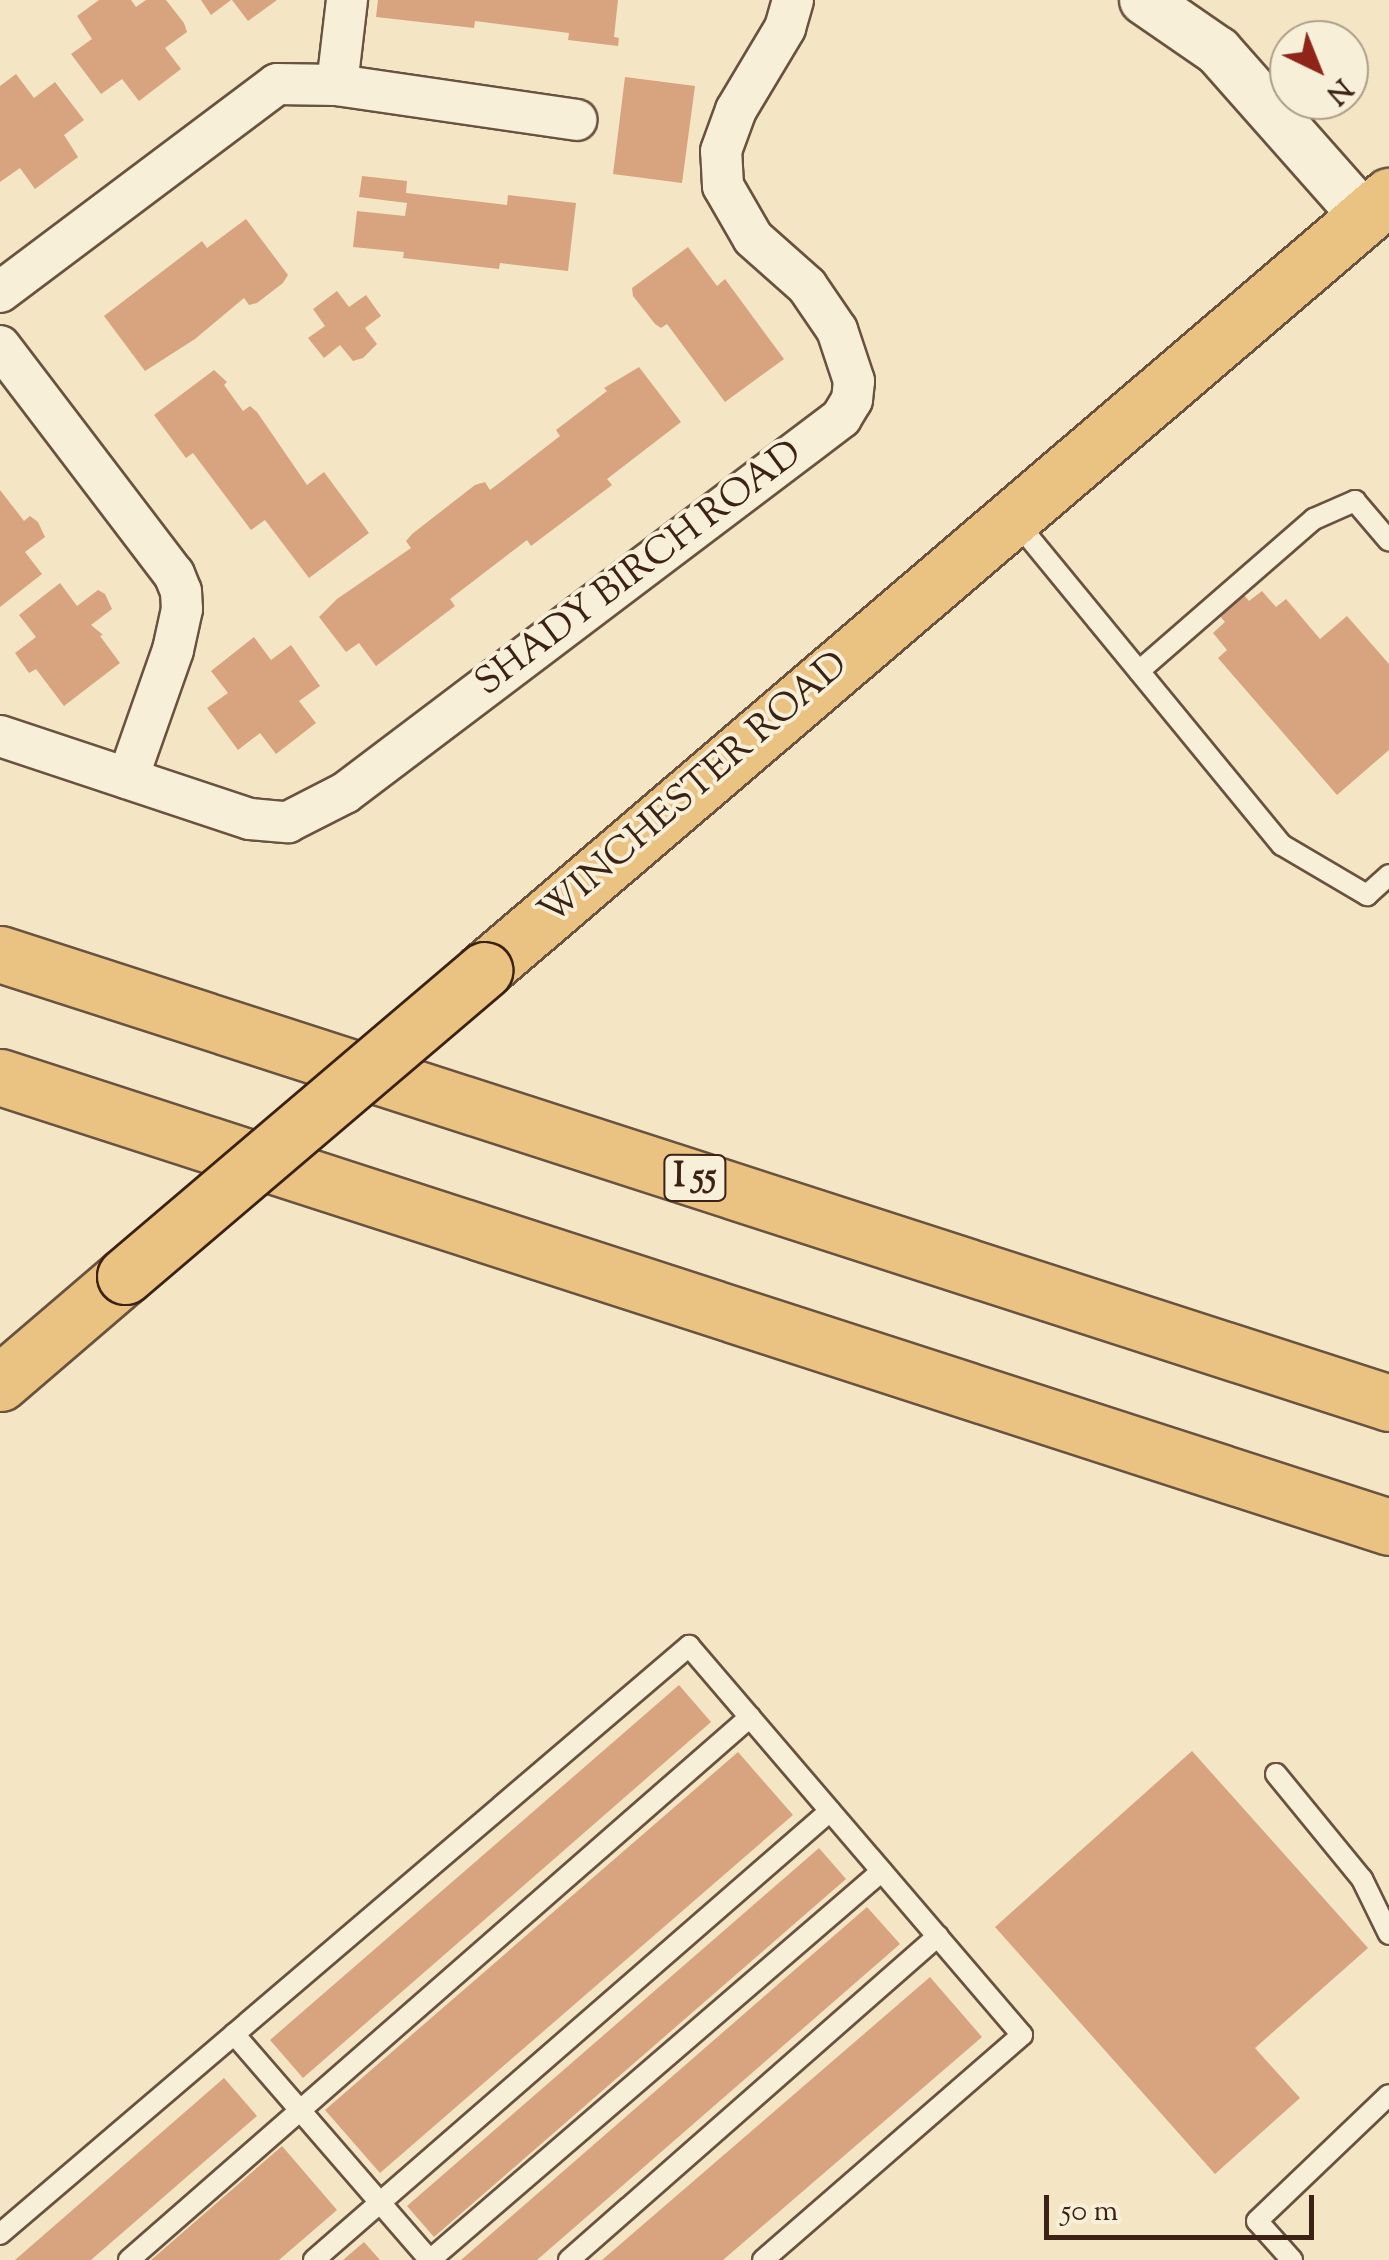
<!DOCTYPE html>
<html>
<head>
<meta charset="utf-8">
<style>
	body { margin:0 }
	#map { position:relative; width:1389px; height:2260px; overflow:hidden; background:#f4e6c4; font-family:"Sorts Mill Goudy",serif }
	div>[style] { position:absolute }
	.building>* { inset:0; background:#d7a47f }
	.roads { filter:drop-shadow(2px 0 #695340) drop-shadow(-2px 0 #695340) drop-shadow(0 2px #695340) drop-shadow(0 -2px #695340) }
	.service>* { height:20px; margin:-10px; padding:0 10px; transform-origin:10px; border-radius:10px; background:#f8efd9 }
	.minor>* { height:40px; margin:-20px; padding:0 20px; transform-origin:20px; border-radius:20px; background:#f8efd9 }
	.tertiary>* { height:48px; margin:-24px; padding:0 24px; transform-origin:24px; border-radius:24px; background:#f8efd9 }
	.primary>* { height:55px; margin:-27.5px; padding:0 27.5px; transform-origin:27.5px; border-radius:27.5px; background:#eac382 }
	.motorway>* { height:55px; margin:-27.5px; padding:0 27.5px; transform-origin:27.5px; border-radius:27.5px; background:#eac382 }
	.bridges { filter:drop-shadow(2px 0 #3b2214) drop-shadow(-2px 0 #3b2214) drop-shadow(0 2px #3b2214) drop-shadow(0 -2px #3b2214) }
	.primary-bridge>* { height:55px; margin:-27.5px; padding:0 27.5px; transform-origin:27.5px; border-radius:27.5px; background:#eac382 }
	span { translate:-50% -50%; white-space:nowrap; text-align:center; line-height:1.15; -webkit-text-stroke:8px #f8efd9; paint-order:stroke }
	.shield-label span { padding:2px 8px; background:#f8efd9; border:2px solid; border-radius:8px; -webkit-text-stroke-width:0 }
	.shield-label { font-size:35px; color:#3b2214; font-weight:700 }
	.street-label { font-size:38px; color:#3b2214 }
	.north { position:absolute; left:1269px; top:20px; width:100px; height:100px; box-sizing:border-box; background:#f8efd9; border:2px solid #ac9d8a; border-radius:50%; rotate:137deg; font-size:28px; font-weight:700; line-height:40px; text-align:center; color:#3b2214 }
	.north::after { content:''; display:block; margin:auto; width:35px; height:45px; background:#8f2418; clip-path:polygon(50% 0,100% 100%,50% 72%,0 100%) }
	.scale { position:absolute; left:1044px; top:2195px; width:270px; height:45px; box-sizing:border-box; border:5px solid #3b2214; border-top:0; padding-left:12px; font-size:30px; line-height:35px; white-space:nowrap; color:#3b2214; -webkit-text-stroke:8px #f8efd9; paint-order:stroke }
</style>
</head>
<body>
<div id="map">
	<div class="building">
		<i style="clip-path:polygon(99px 0,131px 0,136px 7px,146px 0,166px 0,184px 23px,187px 32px,165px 48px,181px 69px,139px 101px,122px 79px,101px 94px,71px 54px,92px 39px,77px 16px)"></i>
		<i style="clip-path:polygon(201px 0,231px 0,211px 15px)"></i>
		<i style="clip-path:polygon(232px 0,277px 0,248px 21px)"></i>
		<i style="clip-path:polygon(378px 0,618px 0,614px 37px,619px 38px,618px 46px,568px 40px,569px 33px,475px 21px,474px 28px,376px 17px)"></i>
		<i style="clip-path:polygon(16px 74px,34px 98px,55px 82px,84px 120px,64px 135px,78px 157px,35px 189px,20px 168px,0 182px,0 86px)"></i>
		<i style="clip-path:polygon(625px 77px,695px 86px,682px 183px,613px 174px)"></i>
		<i style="clip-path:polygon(362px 176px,407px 181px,406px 193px,507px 205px,508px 195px,576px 203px,568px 271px,500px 263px,499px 269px,403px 258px,404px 252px,353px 247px,357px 211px,405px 216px,407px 203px,359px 197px)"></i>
		<i style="clip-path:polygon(246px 219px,288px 275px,283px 283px,257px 303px,249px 305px,244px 298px,195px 339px,145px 371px,104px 316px,202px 241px,207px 248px)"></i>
		<i style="clip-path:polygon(688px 247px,717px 286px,725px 279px,784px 359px,725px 402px,667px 324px,661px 328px,655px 324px,633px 296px,632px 288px)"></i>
		<i style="clip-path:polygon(337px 291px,349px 307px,366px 295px,381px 316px,365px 328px,377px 344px,363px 358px,353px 361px,340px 345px,324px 358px,308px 338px,325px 326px,313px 309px)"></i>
		<i style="clip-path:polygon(639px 367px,681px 422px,607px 479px,612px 485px,531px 546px,527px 540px,450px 599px,455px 606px,376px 666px,359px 643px,346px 652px,319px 617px,337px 599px,411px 548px,406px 541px,412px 534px,475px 485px,485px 482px,490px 490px,502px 481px,560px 436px,556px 430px,607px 391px,604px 388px)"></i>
		<i style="clip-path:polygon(214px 370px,227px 382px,224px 385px,243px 411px,250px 406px,257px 412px,307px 485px,324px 472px,369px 533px,309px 578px,265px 520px,251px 530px,193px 453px,186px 458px,154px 415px)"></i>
		<i style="clip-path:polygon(0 490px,24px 521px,30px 516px,38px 522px,45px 537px,25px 552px,42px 574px,0 607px)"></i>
		<i style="clip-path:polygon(60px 583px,77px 606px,98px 590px,105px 594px,112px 609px,91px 625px,103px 635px,100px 636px,120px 663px,64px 706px,36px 669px,29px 673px,15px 653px,36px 637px,19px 615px)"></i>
		<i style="clip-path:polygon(1262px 591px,1276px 607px,1286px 599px,1320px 639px,1347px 616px,1389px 664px,1389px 750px,1337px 795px,1218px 658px,1227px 650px,1213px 633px,1225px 622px,1219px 615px,1243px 594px,1249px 601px)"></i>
		<i style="clip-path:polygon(254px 637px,271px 660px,291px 645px,320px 686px,299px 701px,316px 723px,276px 754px,260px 733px,238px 750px,207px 708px,228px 693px,211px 671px)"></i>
		<i style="clip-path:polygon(679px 1685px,711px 1722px,303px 2078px,270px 2040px)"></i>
		<i style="clip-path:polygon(1192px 1751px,1368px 1948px,1255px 2048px,1300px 2098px,1215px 2174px,995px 1927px)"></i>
		<i style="clip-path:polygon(738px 1752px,793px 1815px,380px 2173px,325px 2110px)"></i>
		<i style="clip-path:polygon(819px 1848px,846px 1879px,434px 2237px,407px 2206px)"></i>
		<i style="clip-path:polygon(867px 1907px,900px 1944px,537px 2260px,461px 2260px)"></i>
		<i style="clip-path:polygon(930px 1977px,982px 2037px,723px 2260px,602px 2260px)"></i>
		<i style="clip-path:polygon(224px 2078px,257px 2116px,91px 2260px,15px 2260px)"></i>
		<i style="clip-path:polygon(282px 2146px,337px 2210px,279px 2260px,151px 2260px)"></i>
		<i style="clip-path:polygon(364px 2242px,380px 2260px,343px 2260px)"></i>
	</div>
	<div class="roads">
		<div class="service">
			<i style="left:1014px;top:519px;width:422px;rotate:50.6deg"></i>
			<i style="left:1282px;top:845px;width:99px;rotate:30.5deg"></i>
			<i style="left:1367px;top:895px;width:30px;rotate:-42deg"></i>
			<i style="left:1139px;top:671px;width:232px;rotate:-41deg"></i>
			<i style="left:1314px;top:519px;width:45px;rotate:-23.7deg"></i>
			<i style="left:1355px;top:501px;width:52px;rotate:49.6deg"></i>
			<i style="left:1276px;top:1774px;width:136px;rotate:50.7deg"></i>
			<i style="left:1362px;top:1879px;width:61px;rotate:63.9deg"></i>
			<i style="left:234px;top:2034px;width:299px;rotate:49.1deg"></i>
			<i style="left:0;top:2234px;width:906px;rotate:-40.48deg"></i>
			<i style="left:689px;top:1646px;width:512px;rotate:49.44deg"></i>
			<i style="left:1022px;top:2035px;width:343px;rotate:139deg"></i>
			<i style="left:129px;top:2260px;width:825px;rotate:-41.17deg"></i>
			<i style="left:314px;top:2260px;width:684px;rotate:-41.03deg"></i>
			<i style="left:430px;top:2260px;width:596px;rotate:-40.72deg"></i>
			<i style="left:569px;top:2260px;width:491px;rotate:-41.3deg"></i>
			<i style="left:1292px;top:2260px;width:52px;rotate:-131.9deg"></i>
			<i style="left:1257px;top:2221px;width:182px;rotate:-43.7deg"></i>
		</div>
		<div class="minor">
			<i style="left:337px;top:85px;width:242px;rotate:8.3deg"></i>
			<i style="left:0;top:292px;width:346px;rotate:-36.9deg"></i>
			<i style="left:277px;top:84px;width:60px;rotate:1deg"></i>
			<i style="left:337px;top:85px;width:86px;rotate:-83.3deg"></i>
			<i style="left:0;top:346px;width:287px;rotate:52.7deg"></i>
			<i style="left:174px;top:574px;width:18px;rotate:68deg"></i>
			<i style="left:181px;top:591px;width:18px;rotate:87deg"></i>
			<i style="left:182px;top:609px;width:42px;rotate:102.4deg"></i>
			<i style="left:173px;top:650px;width:136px;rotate:109.4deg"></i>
			<i style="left:0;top:736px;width:263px;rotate:18.4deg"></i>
			<i style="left:250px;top:819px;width:38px;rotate:5deg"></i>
			<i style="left:288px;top:822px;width:64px;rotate:-27deg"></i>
			<i style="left:345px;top:793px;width:622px;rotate:-37.09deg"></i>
			<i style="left:841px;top:418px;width:21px;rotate:-59deg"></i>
			<i style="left:852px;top:400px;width:19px;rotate:-84deg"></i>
			<i style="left:854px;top:381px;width:54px;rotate:-108.4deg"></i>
			<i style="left:837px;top:330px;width:53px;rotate:-124.3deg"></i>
			<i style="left:807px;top:286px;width:72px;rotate:-138.4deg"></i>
			<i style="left:753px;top:238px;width:60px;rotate:-120deg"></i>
			<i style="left:723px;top:186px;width:35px;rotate:-93deg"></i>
			<i style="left:721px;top:151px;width:44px;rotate:-69.9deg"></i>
			<i style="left:736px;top:110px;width:96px;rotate:-59.1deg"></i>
			<i style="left:785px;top:28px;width:29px;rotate:-74deg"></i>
		</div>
		<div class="tertiary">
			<i style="left:1144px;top:0;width:90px;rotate:34.6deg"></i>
			<i style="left:1218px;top:51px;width:222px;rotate:48.5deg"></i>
		</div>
		<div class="primary">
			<i style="left:484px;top:970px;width:1191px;rotate:-40.54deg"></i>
			<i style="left:0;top:1383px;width:165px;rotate:-40.6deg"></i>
		</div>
		<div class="motorway">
			<i style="left:0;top:954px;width:1460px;rotate:17.91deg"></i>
			<i style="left:0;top:1077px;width:1460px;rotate:17.95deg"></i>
		</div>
	</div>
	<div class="bridges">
		<div class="primary-bridge">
			<i style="left:125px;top:1276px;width:472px;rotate:-40.4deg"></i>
		</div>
	</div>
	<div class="shield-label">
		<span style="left:695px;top:1178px">I 55</span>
	</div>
	<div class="street-label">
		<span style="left:640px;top:570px;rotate:-37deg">SHADY BIRCH ROAD</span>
		<span style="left:695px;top:790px;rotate:-41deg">WINCHESTER ROAD</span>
	</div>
	<div class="north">N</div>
	<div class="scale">50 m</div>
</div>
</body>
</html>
